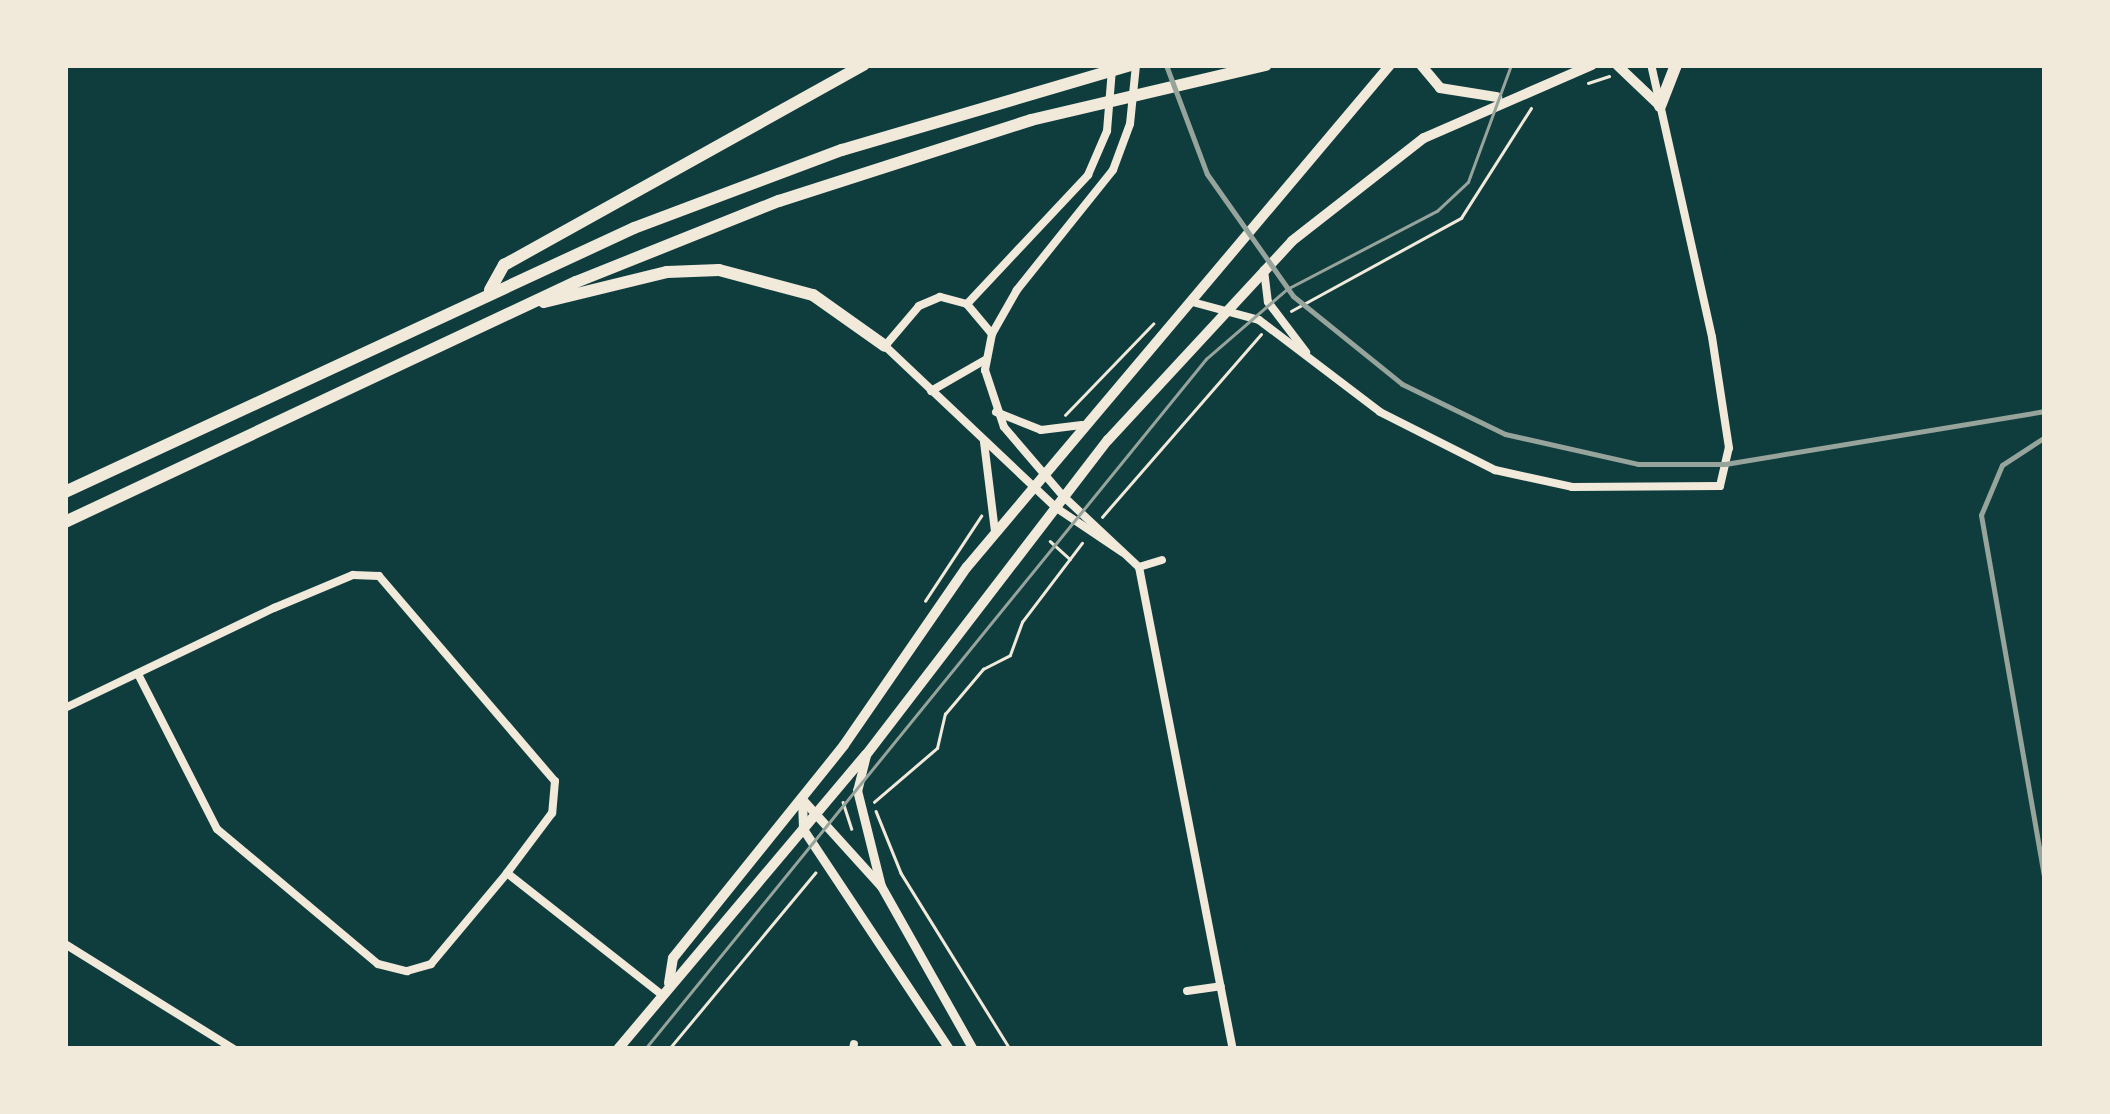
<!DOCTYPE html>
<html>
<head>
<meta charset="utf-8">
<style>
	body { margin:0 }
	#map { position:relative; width:2110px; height:1114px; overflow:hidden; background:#0f3d3e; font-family:"Varela Round",sans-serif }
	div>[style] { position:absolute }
	.path>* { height:2.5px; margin:-1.25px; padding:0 1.25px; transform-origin:1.25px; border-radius:1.25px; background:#f1e9da }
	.minor>* { height:8px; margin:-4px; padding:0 4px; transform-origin:4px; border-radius:4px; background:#f1e9da }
	.tertiary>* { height:9px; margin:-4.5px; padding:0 4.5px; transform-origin:4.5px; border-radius:4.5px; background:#f1e9da }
	.secondary>* { height:10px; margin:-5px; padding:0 5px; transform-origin:5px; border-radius:5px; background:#f1e9da }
	.trunk>* { height:12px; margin:-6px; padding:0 6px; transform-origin:6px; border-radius:6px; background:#f1e9da }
	.tram>* { height:2.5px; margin:-1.25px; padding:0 1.25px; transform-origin:1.25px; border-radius:1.25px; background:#97a49c }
	.rail>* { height:5px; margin:-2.5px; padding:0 2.5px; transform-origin:2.5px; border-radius:2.5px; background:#97a49c }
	span { translate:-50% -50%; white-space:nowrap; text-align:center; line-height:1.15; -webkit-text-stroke:10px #f1e9da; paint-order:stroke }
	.frame { position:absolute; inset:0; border:68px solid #f1e9da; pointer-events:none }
</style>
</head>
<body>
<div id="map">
	<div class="path">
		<i style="left:1588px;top:83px;width:22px;rotate:-18deg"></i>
		<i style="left:1291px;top:311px;width:194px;rotate:-28.7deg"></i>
		<i style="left:1461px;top:218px;width:130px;rotate:-57.5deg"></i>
		<i style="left:1065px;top:415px;width:127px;rotate:-46deg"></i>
		<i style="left:1102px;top:517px;width:242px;rotate:-49deg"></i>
		<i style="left:1050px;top:541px;width:27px;rotate:42deg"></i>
		<i style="left:925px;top:601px;width:102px;rotate:-56.6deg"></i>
		<i style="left:843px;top:802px;width:28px;rotate:72deg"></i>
		<i style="left:874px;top:802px;width:83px;rotate:-40.6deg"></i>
		<i style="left:937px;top:748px;width:35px;rotate:-77deg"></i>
		<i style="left:945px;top:714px;width:59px;rotate:-49.8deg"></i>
		<i style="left:983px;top:669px;width:30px;rotate:-27deg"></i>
		<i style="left:1010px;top:655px;width:35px;rotate:-70deg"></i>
		<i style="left:1022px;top:622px;width:99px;rotate:-52.8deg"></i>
		<i style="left:876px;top:811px;width:67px;rotate:68deg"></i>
		<i style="left:901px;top:873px;width:207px;rotate:58.2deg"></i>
		<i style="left:669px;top:1049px;width:229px;rotate:-50.3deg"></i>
	</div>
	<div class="minor">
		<i style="left:1136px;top:65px;width:59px;rotate:95.8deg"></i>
		<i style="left:1130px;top:124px;width:49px;rotate:110.3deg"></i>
		<i style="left:1113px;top:170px;width:154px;rotate:128.7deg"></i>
		<i style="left:1017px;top:290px;width:51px;rotate:119.6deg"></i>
		<i style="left:992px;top:334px;width:37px;rotate:101deg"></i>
		<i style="left:985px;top:370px;width:60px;rotate:71.6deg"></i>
		<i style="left:1004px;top:427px;width:91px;rotate:49.5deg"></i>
		<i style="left:1063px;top:496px;width:104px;rotate:43.1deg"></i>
		<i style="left:1139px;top:567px;width:24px;rotate:-17deg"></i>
		<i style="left:1264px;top:270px;width:32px;rotate:83deg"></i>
		<i style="left:1268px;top:302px;width:63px;rotate:52.8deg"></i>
		<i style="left:1196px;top:303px;width:65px;rotate:15.1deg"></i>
		<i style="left:1259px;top:320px;width:152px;rotate:37.2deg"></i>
		<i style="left:1380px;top:412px;width:129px;rotate:26.8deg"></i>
		<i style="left:1495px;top:470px;width:79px;rotate:12.4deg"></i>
		<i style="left:1572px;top:487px;width:148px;rotate:-0.4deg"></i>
		<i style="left:1720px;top:486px;width:39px;rotate:-77deg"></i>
		<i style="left:1729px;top:448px;width:112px;rotate:-98.7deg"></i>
		<i style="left:1712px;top:337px;width:279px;rotate:-102.6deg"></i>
		<i style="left:967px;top:304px;width:177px;rotate:-46.8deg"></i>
		<i style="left:1088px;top:175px;width:48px;rotate:-66.6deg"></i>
		<i style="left:1107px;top:131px;width:62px;rotate:-85.4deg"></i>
		<i style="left:992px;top:334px;width:39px;rotate:-130deg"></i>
		<i style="left:967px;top:304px;width:28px;rotate:-165deg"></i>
		<i style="left:940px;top:297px;width:23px;rotate:157deg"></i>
		<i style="left:919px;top:306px;width:52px;rotate:130.4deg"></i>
		<i style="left:885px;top:346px;width:234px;rotate:43.4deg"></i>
		<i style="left:1055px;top:507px;width:81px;rotate:33.9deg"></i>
		<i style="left:931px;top:391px;width:62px;rotate:-29.9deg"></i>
		<i style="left:996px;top:412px;width:48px;rotate:21.8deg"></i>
		<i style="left:1041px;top:430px;width:41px;rotate:-7deg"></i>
		<i style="left:984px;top:442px;width:90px;rotate:83deg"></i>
		<i style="left:1139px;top:567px;width:491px;rotate:79deg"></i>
		<i style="left:138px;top:674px;width:174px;rotate:63deg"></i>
		<i style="left:217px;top:829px;width:210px;rotate:40deg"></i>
		<i style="left:378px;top:964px;width:30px;rotate:14deg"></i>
		<i style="left:407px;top:971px;width:25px;rotate:-16deg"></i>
		<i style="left:431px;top:964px;width:119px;rotate:-50.1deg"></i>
		<i style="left:65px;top:708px;width:232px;rotate:-25.6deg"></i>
		<i style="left:274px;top:608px;width:86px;rotate:-22.7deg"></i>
		<i style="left:353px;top:575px;width:26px;rotate:2deg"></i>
		<i style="left:379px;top:576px;width:270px;rotate:49.4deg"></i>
		<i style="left:555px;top:781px;width:32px;rotate:95deg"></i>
		<i style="left:552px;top:813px;width:75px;rotate:126.9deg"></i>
		<i style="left:507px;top:873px;width:196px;rotate:38.2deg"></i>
		<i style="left:65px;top:944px;width:199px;rotate:31.9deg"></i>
		<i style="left:1187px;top:991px;width:34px;rotate:-8deg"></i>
		<i style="left:853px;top:1049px;width:5px;rotate:-79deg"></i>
	</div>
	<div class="tertiary">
		<i style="left:866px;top:755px;width:36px;rotate:104deg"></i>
		<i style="left:857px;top:790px;width:99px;rotate:76deg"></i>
		<i style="left:802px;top:799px;width:118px;rotate:47.8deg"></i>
		<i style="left:881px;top:886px;width:187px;rotate:60.6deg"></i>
		<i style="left:802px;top:799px;width:30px;rotate:88deg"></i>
		<i style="left:803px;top:829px;width:264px;rotate:56.4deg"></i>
	</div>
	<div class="secondary">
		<i style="left:1421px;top:65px;width:30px;rotate:50deg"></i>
		<i style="left:1440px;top:88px;width:58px;rotate:9deg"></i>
		<i style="left:1617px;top:65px;width:59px;rotate:43.6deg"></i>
		<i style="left:669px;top:983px;width:25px;rotate:-81deg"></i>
		<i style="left:673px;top:958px;width:273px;rotate:-51.2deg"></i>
		<i style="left:844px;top:745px;width:216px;rotate:-55.4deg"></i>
		<i style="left:967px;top:567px;width:656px;rotate:-49.88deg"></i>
		<i style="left:618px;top:1049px;width:385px;rotate:-49.9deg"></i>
		<i style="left:866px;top:755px;width:397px;rotate:-52.5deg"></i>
		<i style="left:1108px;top:440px;width:271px;rotate:-47.2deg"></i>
		<i style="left:1292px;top:241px;width:167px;rotate:-38deg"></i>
		<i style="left:1424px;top:138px;width:183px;rotate:-23.5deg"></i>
	</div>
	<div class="trunk">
		<i style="left:1660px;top:106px;width:44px;rotate:-68.7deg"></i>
		<i style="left:490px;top:290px;width:29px;rotate:-61deg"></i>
		<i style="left:504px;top:265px;width:412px;rotate:-29.1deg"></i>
		<i style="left:544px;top:302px;width:127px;rotate:-13.7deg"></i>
		<i style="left:667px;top:272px;width:52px;rotate:-2.2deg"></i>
		<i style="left:719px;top:270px;width:97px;rotate:14.9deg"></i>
		<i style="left:813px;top:295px;width:88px;rotate:35.3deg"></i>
		<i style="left:65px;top:492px;width:627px;rotate:-24.89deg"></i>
		<i style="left:634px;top:228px;width:222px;rotate:-20.6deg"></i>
		<i style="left:842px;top:150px;width:301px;rotate:-16.4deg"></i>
		<i style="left:65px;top:522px;width:565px;rotate:-25.16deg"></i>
		<i style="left:576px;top:282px;width:219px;rotate:-21.8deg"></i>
		<i style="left:779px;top:201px;width:265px;rotate:-17.8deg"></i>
		<i style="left:1031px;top:120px;width:241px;rotate:-13.2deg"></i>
	</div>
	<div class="tram">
		<i style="left:645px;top:1049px;width:889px;rotate:-50.89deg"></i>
		<i style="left:1206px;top:359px;width:107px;rotate:-40.8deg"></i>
		<i style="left:1287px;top:289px;width:169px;rotate:-27.5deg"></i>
		<i style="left:1437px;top:211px;width:42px;rotate:-43.1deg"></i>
		<i style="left:1468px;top:182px;width:125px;rotate:-69.8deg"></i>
	</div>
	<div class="rail">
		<i style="left:1166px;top:65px;width:116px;rotate:69.4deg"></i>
		<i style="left:1207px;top:174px;width:149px;rotate:54.8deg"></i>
		<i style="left:1293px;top:296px;width:140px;rotate:38.9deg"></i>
		<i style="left:1402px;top:384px;width:114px;rotate:25.9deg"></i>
		<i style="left:1505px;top:434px;width:136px;rotate:12.7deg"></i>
		<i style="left:1638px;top:464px;width:87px"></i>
		<i style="left:1725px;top:464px;width:324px;rotate:-9.4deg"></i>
		<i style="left:2045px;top:437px;width:51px;rotate:146.9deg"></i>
		<i style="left:2002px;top:465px;width:54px;rotate:112.8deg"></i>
		<i style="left:1981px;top:515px;width:372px;rotate:80.1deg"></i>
	</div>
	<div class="frame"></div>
</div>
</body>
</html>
